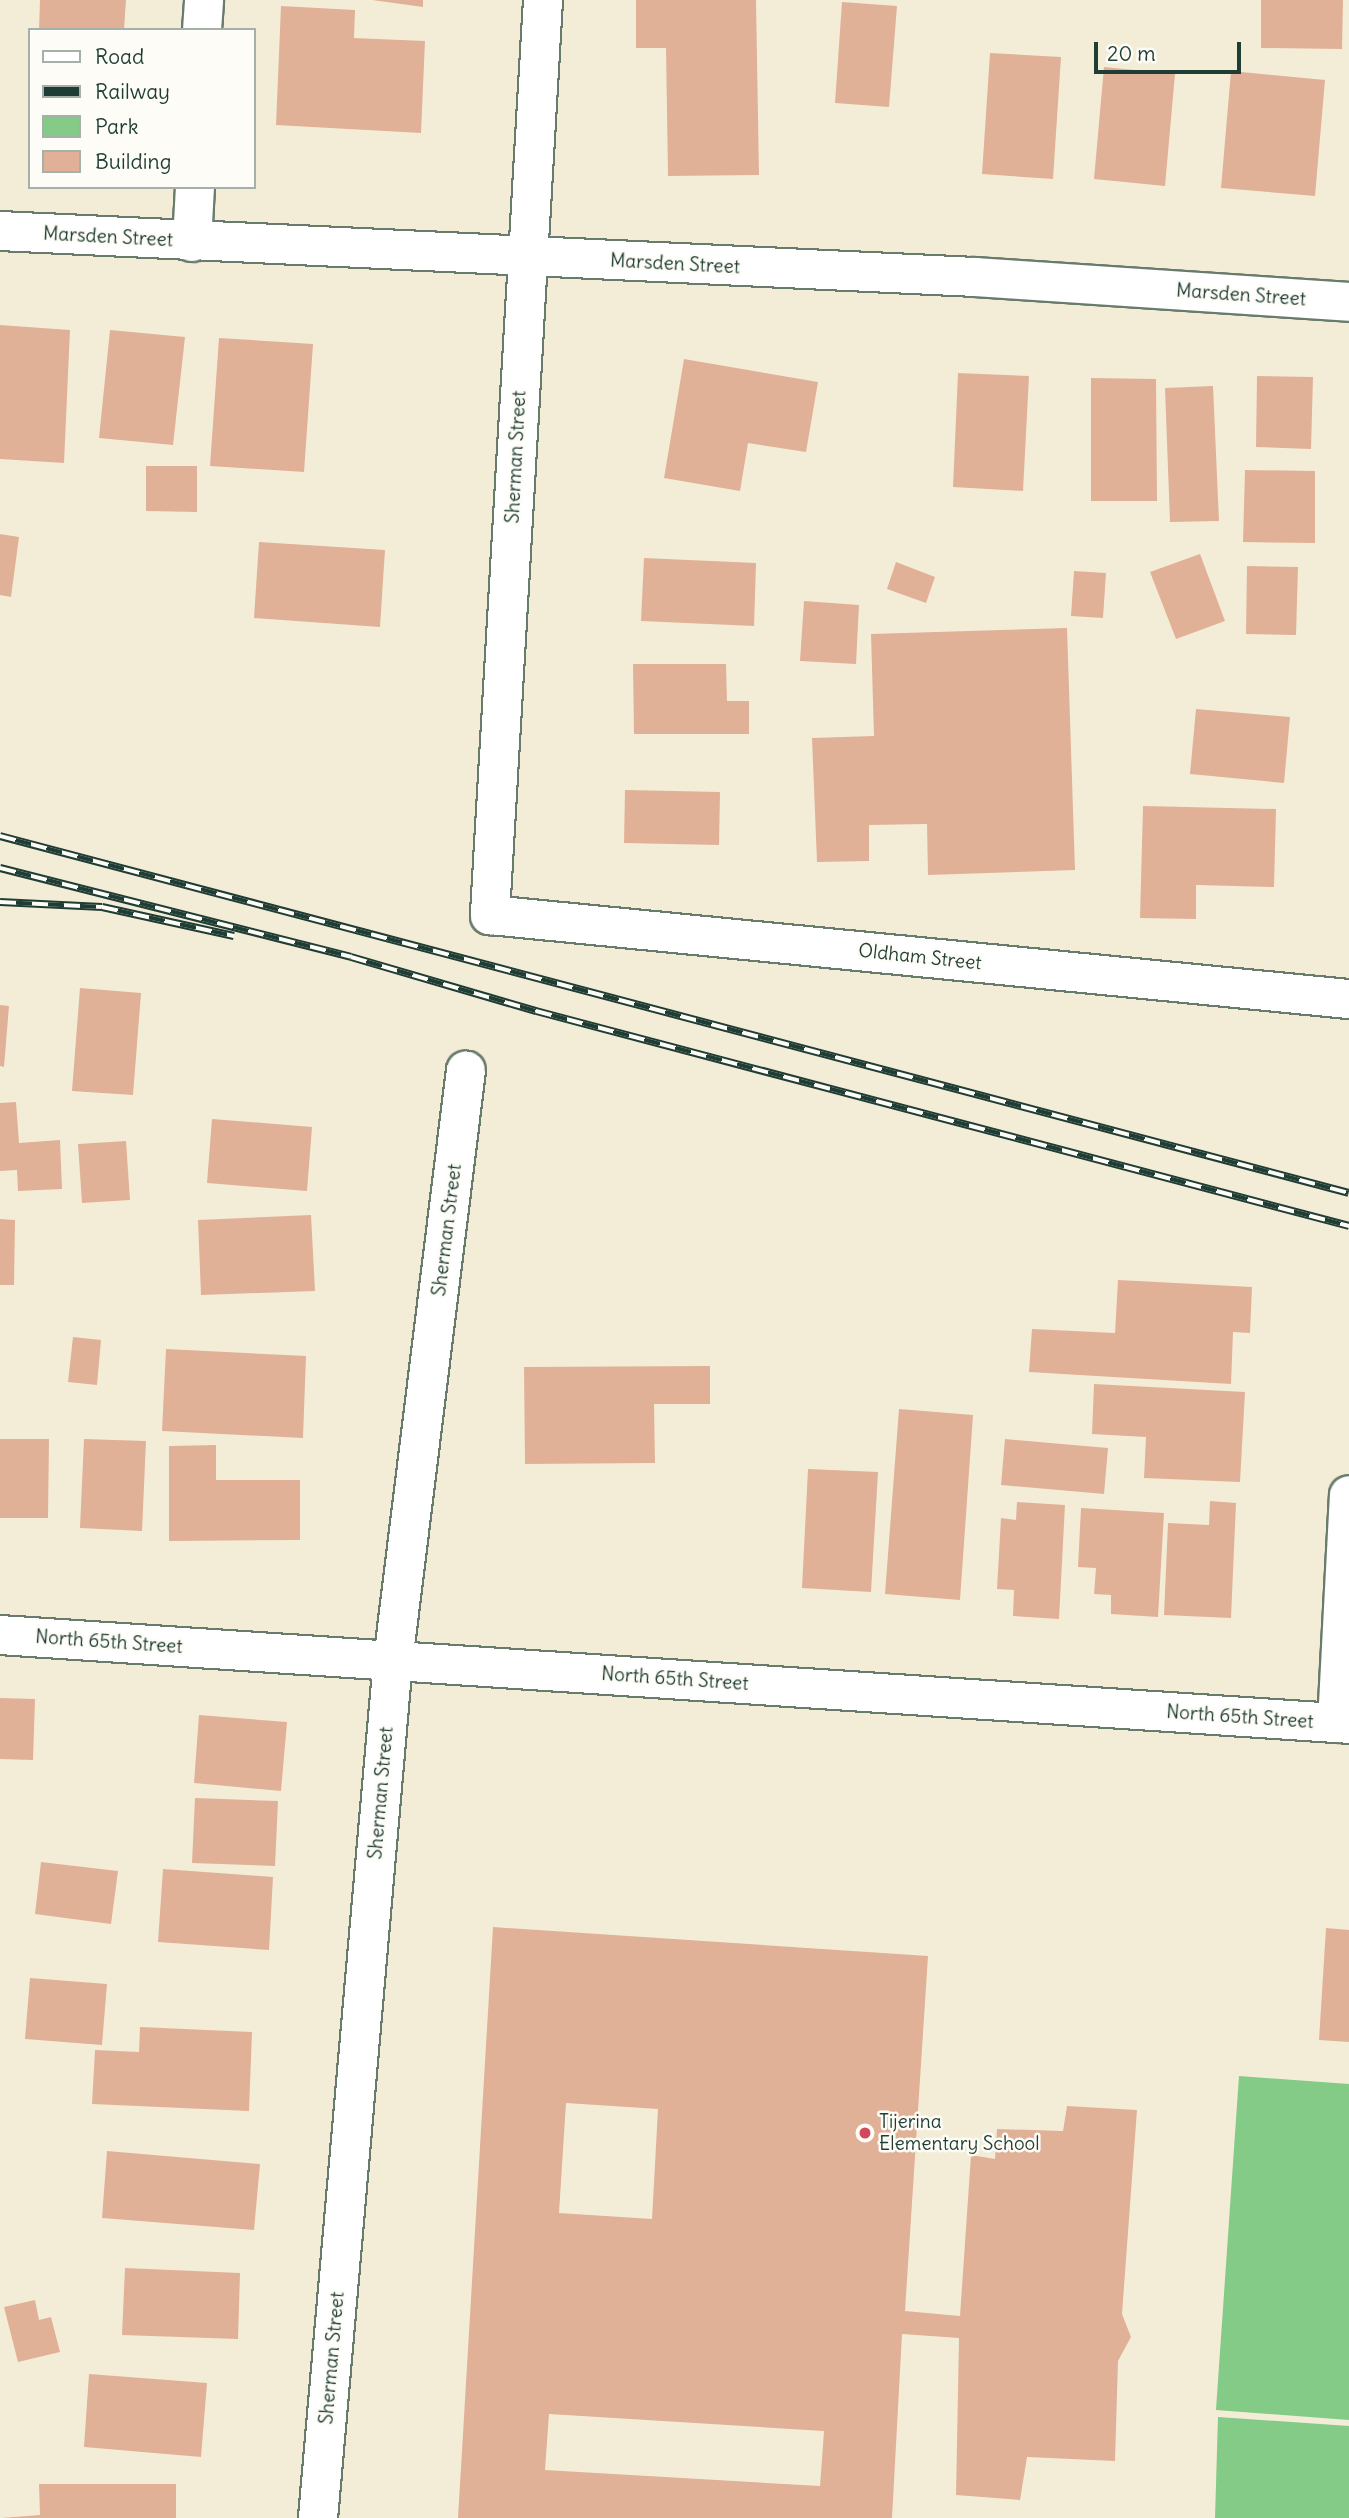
<!DOCTYPE html>
<html>
<head>
<meta charset="utf-8">
<style>
	body { margin:0 }
	#map { position:relative; width:1349px; height:2518px; overflow:hidden; background:#f3edd8; font-family:Delius,sans-serif }
	div>[style] { position:absolute }
	.green>* { inset:0; background:#83cb87 }
	.building>* { inset:0; background:#e1b197 }
	.roads { filter:drop-shadow(2px 0 #697b6d) drop-shadow(-2px 0 #697b6d) drop-shadow(0 2px #697b6d) drop-shadow(0 -2px #697b6d) }
	.street>* { height:38px; margin:-19px; padding:0 19px; transform-origin:19px; border-radius:19px; background:#fff }
	.rail>* { height:8px; margin-top:-4px; transform-origin:0; background:repeating-linear-gradient(90deg,#fdfcf7 0 16px,#1f3d34 0 32px); box-sizing:border-box; border-block:2px solid #1f3d34 }
	.dots>* { width:19px; height:19px; translate:-50% -50%; box-sizing:border-box; border:4px solid #fdfcf7; border-radius:50% }
	span { translate:-50% -50%; white-space:nowrap; text-align:center; line-height:1.15; -webkit-text-stroke:5px #fdfcf7; paint-order:stroke }
	.street-label { font-size:19px; color:#1f3d34 }
	.poi-label { font-size:19px; color:#1f3d34 }
	.left { translate:0 -50%; text-align:left }
	.legend { position:absolute; left:28px; top:28px; width:228px; height:161px; box-sizing:border-box; background:#fdfcf7; border:2px solid #a4b0a9; margin:0; padding:9px 12px; list-style:none; font-size:21px; color:#1f3d34 }
	.legend li { display:flex; align-items:center; gap:14px; height:35px }
	.legend b { width:35px; border:2px solid #a4b0a9 }
	.scale { position:absolute; left:1094px; top:42px; width:147px; height:32px; box-sizing:border-box; border:4px solid #1f3d34; border-top:0; padding-left:9px; font-size:21px; line-height:24px; white-space:nowrap; color:#1f3d34; -webkit-text-stroke:5px #fdfcf7; paint-order:stroke }
</style>
</head>
<body>
<div id="map">
	<div class="green">
		<i style="clip-path:polygon(1239px 2076px,1349px 2084px,1349px 2420px,1216px 2410px)"></i>
		<i style="clip-path:polygon(1218px 2417px,1349px 2426px,1349px 2518px,1215px 2518px)"></i>
	</div>
	<div class="building">
		<i style="clip-path:polygon(40px 0,126px 0,124px 30px,39px 30px)"></i>
		<i style="clip-path:polygon(372px 0,423px 0,423px 7px)"></i>
		<i style="clip-path:polygon(636px 0,756px 0,759px 175px,668px 176px,666px 48px,636px 48px)"></i>
		<i style="clip-path:polygon(1261px 0,1343px 0,1342px 49px,1261px 48px)"></i>
		<i style="clip-path:polygon(842px 2px,897px 6px,889px 107px,835px 103px)"></i>
		<i style="clip-path:polygon(281px 6px,355px 10px,354px 38px,425px 41px,421px 133px,276px 125px)"></i>
		<i style="clip-path:polygon(990px 53px,1061px 57px,1053px 179px,982px 174px)"></i>
		<i style="clip-path:polygon(1104px 67px,1175px 74px,1165px 186px,1094px 179px)"></i>
		<i style="clip-path:polygon(1231px 71px,1325px 80px,1315px 196px,1221px 188px)"></i>
		<i style="clip-path:polygon(0 325px,70px 330px,64px 463px,0 459px)"></i>
		<i style="clip-path:polygon(110px 330px,185px 337px,173px 445px,99px 438px)"></i>
		<i style="clip-path:polygon(219px 338px,313px 344px,304px 472px,210px 466px)"></i>
		<i style="clip-path:polygon(684px 359px,818px 382px,806px 452px,748px 443px,740px 491px,664px 478px)"></i>
		<i style="clip-path:polygon(958px 373px,1029px 376px,1023px 491px,953px 487px)"></i>
		<i style="clip-path:polygon(1257px 376px,1313px 377px,1311px 449px,1256px 447px)"></i>
		<i style="clip-path:polygon(1091px 378px,1156px 379px,1157px 501px,1091px 501px)"></i>
		<i style="clip-path:polygon(1213px 386px,1219px 521px,1170px 522px,1165px 388px)"></i>
		<i style="clip-path:polygon(146px 466px,197px 466px,197px 512px,146px 511px)"></i>
		<i style="clip-path:polygon(1245px 470px,1315px 471px,1315px 543px,1243px 542px)"></i>
		<i style="clip-path:polygon(0 534px,19px 537px,11px 597px,0 595px)"></i>
		<i style="clip-path:polygon(259px 542px,385px 550px,380px 627px,254px 618px)"></i>
		<i style="clip-path:polygon(1200px 554px,1225px 621px,1176px 639px,1150px 572px)"></i>
		<i style="clip-path:polygon(644px 558px,756px 563px,754px 626px,641px 621px)"></i>
		<i style="clip-path:polygon(896px 562px,935px 577px,926px 603px,887px 589px)"></i>
		<i style="clip-path:polygon(1247px 566px,1298px 567px,1296px 635px,1246px 634px)"></i>
		<i style="clip-path:polygon(1074px 571px,1106px 573px,1103px 618px,1071px 616px)"></i>
		<i style="clip-path:polygon(804px 601px,859px 605px,856px 664px,800px 661px)"></i>
		<i style="clip-path:polygon(1067px 628px,1075px 870px,928px 875px,927px 824px,869px 825px,869px 861px,817px 862px,812px 738px,874px 736px,871px 634px)"></i>
		<i style="clip-path:polygon(633px 664px,726px 664px,727px 701px,749px 701px,749px 734px,634px 734px)"></i>
		<i style="clip-path:polygon(1196px 709px,1290px 717px,1284px 783px,1190px 774px)"></i>
		<i style="clip-path:polygon(625px 790px,720px 792px,719px 845px,624px 843px)"></i>
		<i style="clip-path:polygon(1143px 806px,1276px 809px,1274px 887px,1196px 885px,1196px 919px,1140px 918px)"></i>
		<i style="clip-path:polygon(80px 988px,141px 993px,133px 1095px,72px 1091px)"></i>
		<i style="clip-path:polygon(0 1005px,9px 1006px,4px 1067px,0 1066px)"></i>
		<i style="clip-path:polygon(16px 1102px,19px 1143px,60px 1140px,62px 1189px,18px 1191px,17px 1170px,0 1171px,0 1103px)"></i>
		<i style="clip-path:polygon(212px 1119px,312px 1127px,307px 1191px,207px 1183px)"></i>
		<i style="clip-path:polygon(126px 1141px,130px 1200px,82px 1203px,78px 1144px)"></i>
		<i style="clip-path:polygon(311px 1215px,315px 1291px,201px 1295px,198px 1220px)"></i>
		<i style="clip-path:polygon(0 1219px,15px 1220px,14px 1285px,0 1285px)"></i>
		<i style="clip-path:polygon(1118px 1280px,1252px 1287px,1250px 1333px,1233px 1332px,1231px 1384px,1029px 1372px,1032px 1329px,1115px 1333px)"></i>
		<i style="clip-path:polygon(73px 1337px,101px 1340px,97px 1385px,68px 1382px)"></i>
		<i style="clip-path:polygon(166px 1349px,306px 1356px,303px 1438px,162px 1431px)"></i>
		<i style="clip-path:polygon(710px 1366px,710px 1404px,654px 1404px,655px 1463px,525px 1464px,524px 1367px)"></i>
		<i style="clip-path:polygon(1094px 1384px,1245px 1392px,1240px 1482px,1144px 1478px,1146px 1437px,1092px 1434px)"></i>
		<i style="clip-path:polygon(899px 1409px,973px 1415px,960px 1600px,885px 1594px)"></i>
		<i style="clip-path:polygon(0 1439px,49px 1439px,48px 1518px,0 1518px)"></i>
		<i style="clip-path:polygon(84px 1439px,146px 1441px,142px 1531px,80px 1528px)"></i>
		<i style="clip-path:polygon(1005px 1439px,1108px 1448px,1104px 1494px,1001px 1485px)"></i>
		<i style="clip-path:polygon(216px 1445px,216px 1480px,300px 1480px,300px 1540px,169px 1541px,169px 1446px)"></i>
		<i style="clip-path:polygon(808px 1469px,878px 1472px,871px 1592px,802px 1588px)"></i>
		<i style="clip-path:polygon(1210px 1501px,1236px 1503px,1231px 1618px,1164px 1615px,1168px 1523px,1209px 1525px)"></i>
		<i style="clip-path:polygon(1017px 1502px,1065px 1505px,1059px 1619px,1013px 1616px,1014px 1590px,997px 1589px,1001px 1518px,1016px 1520px)"></i>
		<i style="clip-path:polygon(1081px 1508px,1164px 1513px,1158px 1617px,1111px 1614px,1111px 1595px,1094px 1594px,1096px 1568px,1078px 1567px)"></i>
		<i style="clip-path:polygon(0 1698px,35px 1699px,33px 1760px,0 1759px)"></i>
		<i style="clip-path:polygon(199px 1715px,287px 1722px,281px 1791px,194px 1783px)"></i>
		<i style="clip-path:polygon(195px 1798px,278px 1801px,275px 1866px,192px 1863px)"></i>
		<i style="clip-path:polygon(41px 1862px,118px 1871px,111px 1924px,35px 1914px)"></i>
		<i style="clip-path:polygon(163px 1869px,273px 1877px,269px 1950px,158px 1942px)"></i>
		<i style="clip-path:polygon(evenodd,493px 1927px,928px 1956px,905px 2311px,960px 2316px,971px 2155px,995px 2159px,997px 2129px,1063px 2131px,1067px 2106px,1137px 2110px,1122px 2314px,1131px 2337px,1118px 2361px,1115px 2461px,1027px 2457px,1020px 2500px,956px 2495px,959px 2338px,902px 2334px,892px 2518px,458px 2518px,493px 1927px,566px 2103px,658px 2109px,652px 2219px,559px 2213px,566px 2103px,493px 1927px,549px 2414px,824px 2431px,820px 2486px,545px 2470px,549px 2414px)"></i>
		<i style="clip-path:polygon(1326px 1928px,1349px 1930px,1349px 2042px,1319px 2040px)"></i>
		<i style="clip-path:polygon(30px 1978px,107px 1984px,102px 2045px,25px 2039px)"></i>
		<i style="clip-path:polygon(140px 2027px,252px 2032px,249px 2111px,92px 2104px,95px 2050px,139px 2052px)"></i>
		<i style="clip-path:polygon(107px 2151px,260px 2164px,254px 2230px,102px 2218px)"></i>
		<i style="clip-path:polygon(125px 2268px,240px 2273px,238px 2339px,122px 2335px)"></i>
		<i style="clip-path:polygon(35px 2300px,39px 2320px,51px 2317px,60px 2352px,18px 2362px,4px 2307px)"></i>
		<i style="clip-path:polygon(89px 2374px,207px 2383px,201px 2457px,84px 2447px)"></i>
		<i style="clip-path:polygon(39px 2484px,176px 2484px,176px 2518px,1px 2518px,40px 2515px)"></i>
	</div>
	<div class="roads">
		<div class="street">
			<i style="left:543px;top:0;width:917px;rotate:93.32deg"></i>
			<i style="left:490px;top:915px;width:863px;rotate:5.59deg"></i>
			<i style="left:202px;top:30px;width:30px;rotate:-86deg"></i>
			<i style="left:0;top:231px;width:976px;rotate:2.7deg"></i>
			<i style="left:975px;top:277px;width:375px;rotate:3.8deg"></i>
			<i style="left:192px;top:242px;width:55px;rotate:-86.9deg"></i>
			<i style="left:0;top:1635px;width:1352px;rotate:3.77deg"></i>
			<i style="left:1337px;top:1723px;width:228px;rotate:-87deg"></i>
			<i style="left:318px;top:2518px;width:860px;rotate:-85deg"></i>
			<i style="left:393px;top:1661px;width:595px;rotate:-82.96deg"></i>
		</div>
	</div>
	<div class="rail">
		<i style="left:0;top:836px;width:1395px;rotate:14.82deg"></i>
		<i style="left:0;top:868px;width:362px;rotate:14.2deg"></i>
		<i style="left:351px;top:957px;width:193px;rotate:16.3deg"></i>
		<i style="left:536px;top:1011px;width:841px;rotate:14.81deg"></i>
		<i style="left:0;top:902px;width:102px;rotate:2.8deg"></i>
		<i style="left:102px;top:907px;width:135px;rotate:12.4deg"></i>
	</div>
	<div class="dots">
		<i style="left:865px;top:2133px;background:#d1495b"></i>
	</div>
	<div class="street-label">
		<span style="left:108px;top:237px;rotate:3deg">Marsden Street</span>
		<span style="left:675px;top:264px;rotate:3deg">Marsden Street</span>
		<span style="left:1241px;top:295px;rotate:4deg">Marsden Street</span>
		<span style="left:516px;top:457px;rotate:-87deg">Sherman Street</span>
		<span style="left:920px;top:957px;rotate:6deg">Oldham Street</span>
		<span style="left:447px;top:1230px;rotate:-83deg">Sherman Street</span>
		<span style="left:109px;top:1642px;rotate:4deg">North 65th Street</span>
		<span style="left:675px;top:1679px;rotate:4deg">North 65th Street</span>
		<span style="left:1240px;top:1717px;rotate:4deg">North 65th Street</span>
		<span style="left:381px;top:1793px;rotate:-85deg">Sherman Street</span>
		<span style="left:332px;top:2358px;rotate:-85deg">Sherman Street</span>
	</div>
	<div class="poi-label">
		<span class="left" style="left:879px;top:2133px">Tijerina<br>Elementary School</span>
	</div>
	<ul class="legend">
	<li><b style="height:9px;background:#fff"></b>Road</li>
	<li><b style="height:9px;background:#1f3d34"></b>Railway</li>
	<li><b style="height:19px;background:#83cb87"></b>Park</li>
	<li><b style="height:19px;background:#e1b197"></b>Building</li>
	</ul>
	<div class="scale">20 m</div>
</div>
</body>
</html>
